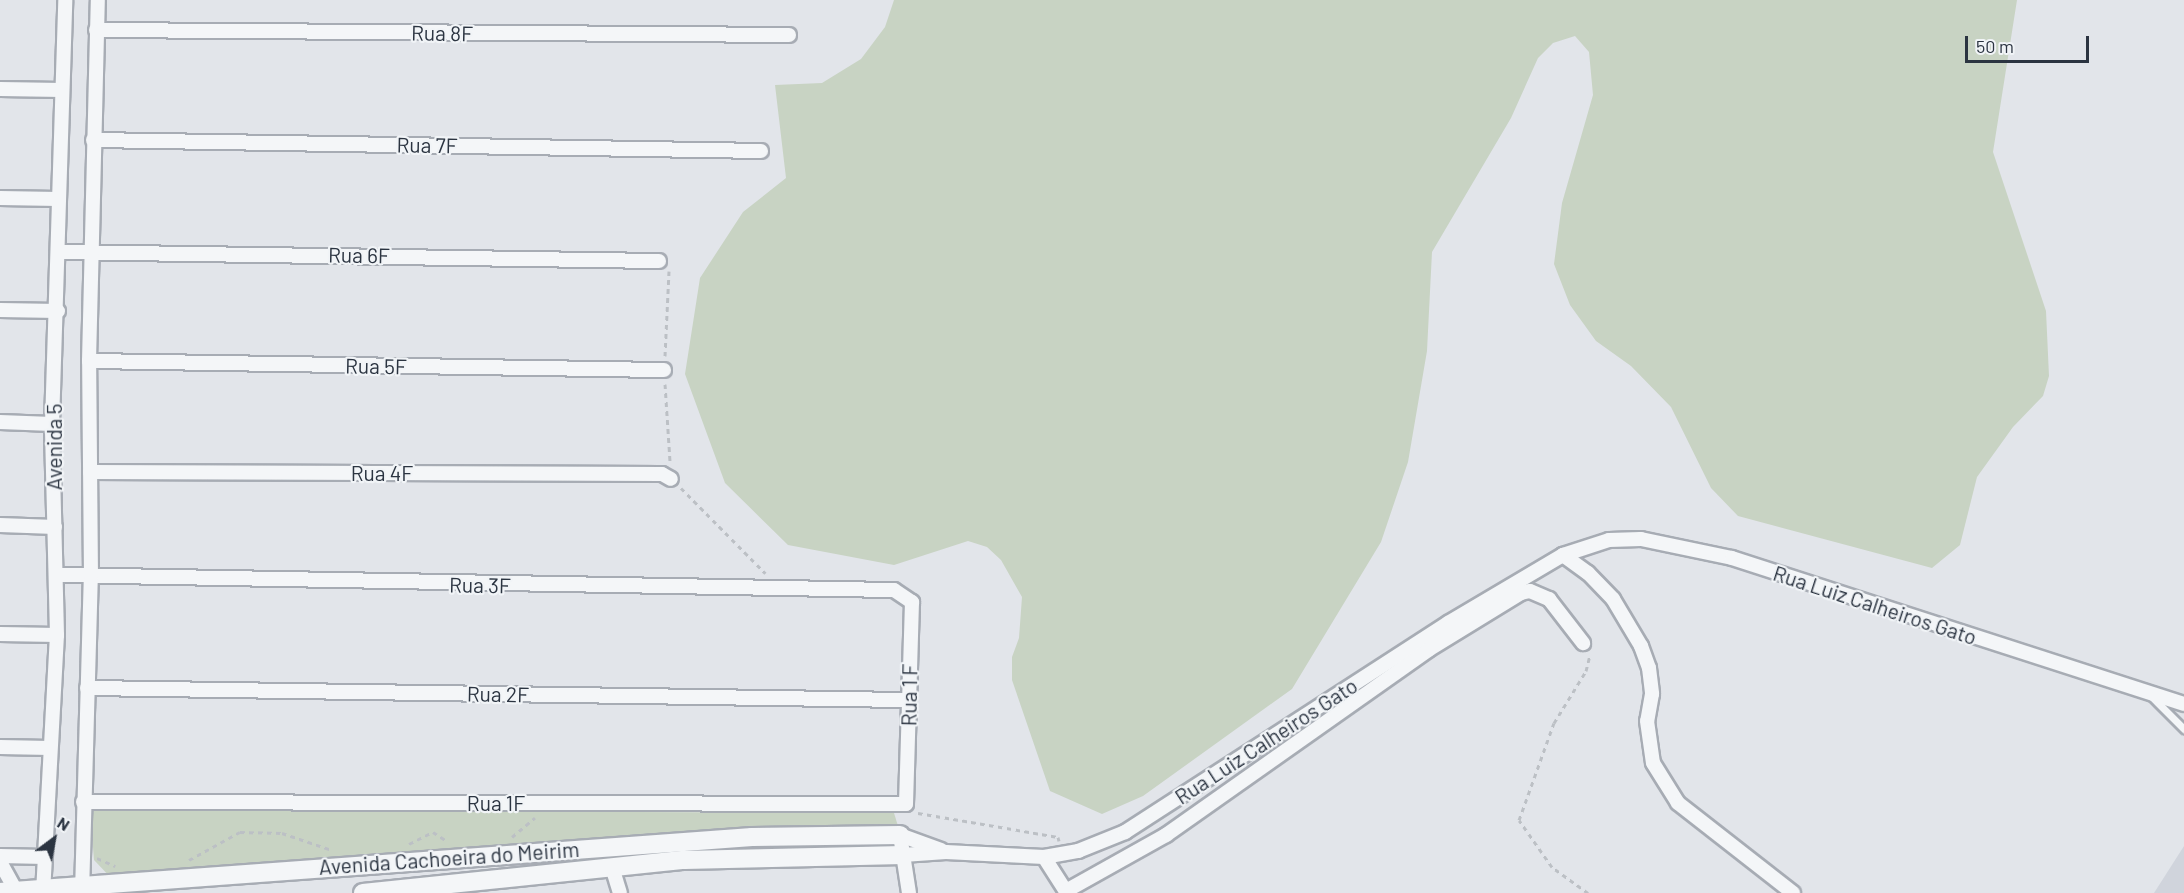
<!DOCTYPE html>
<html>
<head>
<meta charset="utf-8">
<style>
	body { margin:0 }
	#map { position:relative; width:2184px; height:893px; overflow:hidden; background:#e2e5ea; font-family:Barlow,sans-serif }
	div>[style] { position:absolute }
	.built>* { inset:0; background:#d0d4dc }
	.green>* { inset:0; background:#c8d3c3 }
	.path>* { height:3px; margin-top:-1.5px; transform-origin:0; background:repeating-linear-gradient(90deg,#bcc0c5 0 4.5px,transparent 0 9px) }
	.roads { filter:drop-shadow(2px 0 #a7acb4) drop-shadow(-2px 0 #a7acb4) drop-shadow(0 2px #a7acb4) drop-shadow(0 -2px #a7acb4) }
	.service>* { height:7px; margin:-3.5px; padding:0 3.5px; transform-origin:3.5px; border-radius:3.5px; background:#f4f6f8 }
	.minor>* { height:14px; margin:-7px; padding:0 7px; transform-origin:7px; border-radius:7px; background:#f4f6f8 }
	.tertiary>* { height:18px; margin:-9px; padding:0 9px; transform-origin:9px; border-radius:9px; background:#f4f6f8 }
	span { translate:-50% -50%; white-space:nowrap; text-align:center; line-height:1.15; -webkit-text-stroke:4.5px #f1f4f7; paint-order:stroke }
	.street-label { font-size:21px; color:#2b3441 }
	.north { position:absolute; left:24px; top:809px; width:60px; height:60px; -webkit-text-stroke:4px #f1f4f7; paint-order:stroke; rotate:32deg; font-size:16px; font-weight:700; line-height:24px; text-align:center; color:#2b3441 }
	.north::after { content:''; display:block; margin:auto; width:21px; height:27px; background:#2b3441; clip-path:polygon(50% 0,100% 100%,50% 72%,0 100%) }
	.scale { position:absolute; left:1965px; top:36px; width:124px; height:27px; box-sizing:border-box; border:3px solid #2b3441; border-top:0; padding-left:8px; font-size:18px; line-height:21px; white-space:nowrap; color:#2b3441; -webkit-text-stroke:4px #f1f4f7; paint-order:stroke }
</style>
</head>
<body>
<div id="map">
	<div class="built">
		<i style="clip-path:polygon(2184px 846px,2184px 893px,2154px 893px)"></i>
	</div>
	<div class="green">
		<i style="clip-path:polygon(894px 0,2017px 0,1993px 152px,2046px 311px,2049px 376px,2043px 396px,2013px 427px,1977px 477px,1960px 545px,1932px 568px,1738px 516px,1711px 488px,1671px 407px,1631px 366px,1596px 341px,1570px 305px,1554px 264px,1562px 203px,1593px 95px,1589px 52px,1575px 36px,1553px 43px,1538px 58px,1511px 118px,1432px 252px,1427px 351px,1408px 462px,1381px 542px,1292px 689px,1143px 796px,1102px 814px,1050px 791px,1012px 680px,1012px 657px,1019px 638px,1022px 597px,1001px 560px,987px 547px,968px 541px,894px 565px,788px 545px,725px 483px,685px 374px,700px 278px,743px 212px,786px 178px,775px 85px,822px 83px,861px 59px,885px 27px)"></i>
		<i style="clip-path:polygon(90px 810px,894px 813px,898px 826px,113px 880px,94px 860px)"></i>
	</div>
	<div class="path">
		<i style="left:665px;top:356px;width:85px;rotate:-87.3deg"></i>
		<i style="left:665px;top:384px;width:77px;rotate:86.3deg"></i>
		<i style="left:681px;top:488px;width:120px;rotate:45.3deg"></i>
		<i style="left:918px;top:813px;width:142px;rotate:9.7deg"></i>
		<i style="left:1058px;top:837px;width:4px;rotate:76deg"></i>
		<i style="left:512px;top:837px;width:30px;rotate:-40deg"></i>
		<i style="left:409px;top:844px;width:27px;rotate:-27deg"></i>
		<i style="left:433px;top:832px;width:17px;rotate:33deg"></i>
		<i style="left:97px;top:858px;width:20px;rotate:24deg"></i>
		<i style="left:189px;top:860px;width:58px;rotate:-28.8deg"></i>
		<i style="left:240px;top:832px;width:42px;rotate:1.4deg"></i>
		<i style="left:282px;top:833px;width:53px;rotate:18.8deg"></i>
		<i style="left:1588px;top:893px;width:44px;rotate:-144.2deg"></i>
		<i style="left:1552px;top:867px;width:57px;rotate:-125.1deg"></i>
		<i style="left:1519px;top:820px;width:103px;rotate:-70.2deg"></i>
		<i style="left:1554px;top:723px;width:61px;rotate:-58.4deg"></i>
		<i style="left:1586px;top:671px;width:16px;rotate:-76deg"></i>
	</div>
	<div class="roads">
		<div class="service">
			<i style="left:2151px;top:696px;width:47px;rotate:45deg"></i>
		</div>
		<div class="minor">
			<i style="left:96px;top:30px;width:693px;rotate:0.41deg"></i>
			<i style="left:0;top:89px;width:62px;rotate:0.9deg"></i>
			<i style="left:93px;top:140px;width:668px;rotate:0.94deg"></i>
			<i style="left:0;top:198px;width:58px;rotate:1deg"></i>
			<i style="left:59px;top:252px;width:600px;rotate:0.86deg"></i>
			<i style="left:0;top:310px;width:58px;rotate:1deg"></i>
			<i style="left:89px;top:361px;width:575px;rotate:0.9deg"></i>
			<i style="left:0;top:422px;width:52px;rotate:2.2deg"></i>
			<i style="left:90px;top:472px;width:572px;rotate:0.2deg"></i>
			<i style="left:662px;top:474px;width:10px;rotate:29deg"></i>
			<i style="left:0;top:525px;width:55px;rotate:2.1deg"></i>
			<i style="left:1563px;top:555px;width:31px;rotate:36deg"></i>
			<i style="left:1588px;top:573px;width:36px;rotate:46deg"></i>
			<i style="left:1613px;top:599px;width:55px;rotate:59.2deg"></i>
			<i style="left:1641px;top:646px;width:23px;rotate:70deg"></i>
			<i style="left:1649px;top:668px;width:26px;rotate:83deg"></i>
			<i style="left:1652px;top:694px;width:27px;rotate:100deg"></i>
			<i style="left:1647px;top:721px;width:42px;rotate:81.9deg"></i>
			<i style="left:1653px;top:763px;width:47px;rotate:58deg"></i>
			<i style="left:1678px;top:803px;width:146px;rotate:38deg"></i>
			<i style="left:57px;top:575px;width:837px;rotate:1.03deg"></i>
			<i style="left:894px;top:590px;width:22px;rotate:34deg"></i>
			<i style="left:912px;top:602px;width:202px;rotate:91.7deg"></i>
			<i style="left:906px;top:804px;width:823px;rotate:-179.86deg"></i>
			<i style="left:0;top:634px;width:57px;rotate:1deg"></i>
			<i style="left:87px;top:688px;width:821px;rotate:0.84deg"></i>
			<i style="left:0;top:747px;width:50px;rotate:1.1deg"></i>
			<i style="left:903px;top:855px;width:43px;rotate:-4deg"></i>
			<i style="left:946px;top:852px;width:98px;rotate:2.9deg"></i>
			<i style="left:1044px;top:857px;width:35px;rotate:-10deg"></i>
			<i style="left:1078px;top:851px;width:51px;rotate:-22deg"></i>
			<i style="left:1125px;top:832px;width:385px;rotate:-32.9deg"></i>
			<i style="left:1448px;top:623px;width:134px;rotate:-30.6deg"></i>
			<i style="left:1563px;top:555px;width:48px;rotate:-18.1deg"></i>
			<i style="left:1609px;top:540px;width:32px;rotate:-2deg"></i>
			<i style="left:1641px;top:539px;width:93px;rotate:11.8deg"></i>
			<i style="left:1732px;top:558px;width:475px;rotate:17.9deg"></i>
			<i style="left:0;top:856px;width:45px;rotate:1.3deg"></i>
			<i style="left:1044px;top:857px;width:43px;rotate:57.4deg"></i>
			<i style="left:0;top:862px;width:33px;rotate:61deg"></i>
			<i style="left:612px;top:867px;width:27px;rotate:73deg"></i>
			<i style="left:1066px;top:891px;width:115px;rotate:-29.2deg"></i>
			<i style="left:1166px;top:835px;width:321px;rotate:-35.2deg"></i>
			<i style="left:1428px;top:650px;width:109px;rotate:-31.5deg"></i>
			<i style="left:1521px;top:593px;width:9px;rotate:-13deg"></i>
			<i style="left:1530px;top:591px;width:21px;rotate:23deg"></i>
			<i style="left:1549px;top:599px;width:56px;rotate:52.3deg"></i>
			<i style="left:43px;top:893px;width:258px;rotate:-86.9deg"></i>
			<i style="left:57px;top:635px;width:211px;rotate:-91.4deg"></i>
			<i style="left:52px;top:424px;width:424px;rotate:-88.2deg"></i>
			<i style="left:82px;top:893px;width:316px;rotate:-88.4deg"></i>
			<i style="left:91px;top:577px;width:216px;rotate:-90.5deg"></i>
			<i style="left:89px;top:361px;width:361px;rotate:-88.6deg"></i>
			<i style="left:909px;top:893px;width:59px;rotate:-98.8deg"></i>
			<i style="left:900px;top:835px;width:44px;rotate:20.1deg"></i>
		</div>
		<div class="tertiary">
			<i style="left:0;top:892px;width:754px;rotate:-4.18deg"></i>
			<i style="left:752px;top:837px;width:148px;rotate:-0.8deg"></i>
			<i style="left:363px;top:893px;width:323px;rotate:-5.9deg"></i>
			<i style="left:684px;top:860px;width:219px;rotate:-1.3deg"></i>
		</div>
	</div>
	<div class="street-label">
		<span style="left:442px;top:33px;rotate:1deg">Rua 8F</span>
		<span style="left:427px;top:145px;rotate:1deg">Rua 7F</span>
		<span style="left:359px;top:255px;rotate:1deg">Rua 6F</span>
		<span style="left:376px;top:366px;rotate:1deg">Rua 5F</span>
		<span style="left:54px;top:447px;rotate:-90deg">Avenida 5</span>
		<span style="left:382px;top:473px">Rua 4F</span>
		<span style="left:480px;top:585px;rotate:1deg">Rua 3F</span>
		<span style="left:1875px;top:605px;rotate:18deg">Rua Luiz Calheiros Gato</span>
		<span style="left:498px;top:694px;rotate:1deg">Rua 2F</span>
		<span style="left:909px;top:695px;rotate:-89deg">Rua 1 F</span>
		<span style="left:1266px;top:741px;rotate:-33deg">Rua Luiz Calheiros Gato</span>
		<span style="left:496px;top:803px">Rua 1F</span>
		<span style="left:449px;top:858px;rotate:-4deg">Avenida Cachoeira do Meirim</span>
	</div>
	<div class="north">N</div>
	<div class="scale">50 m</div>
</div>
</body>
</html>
